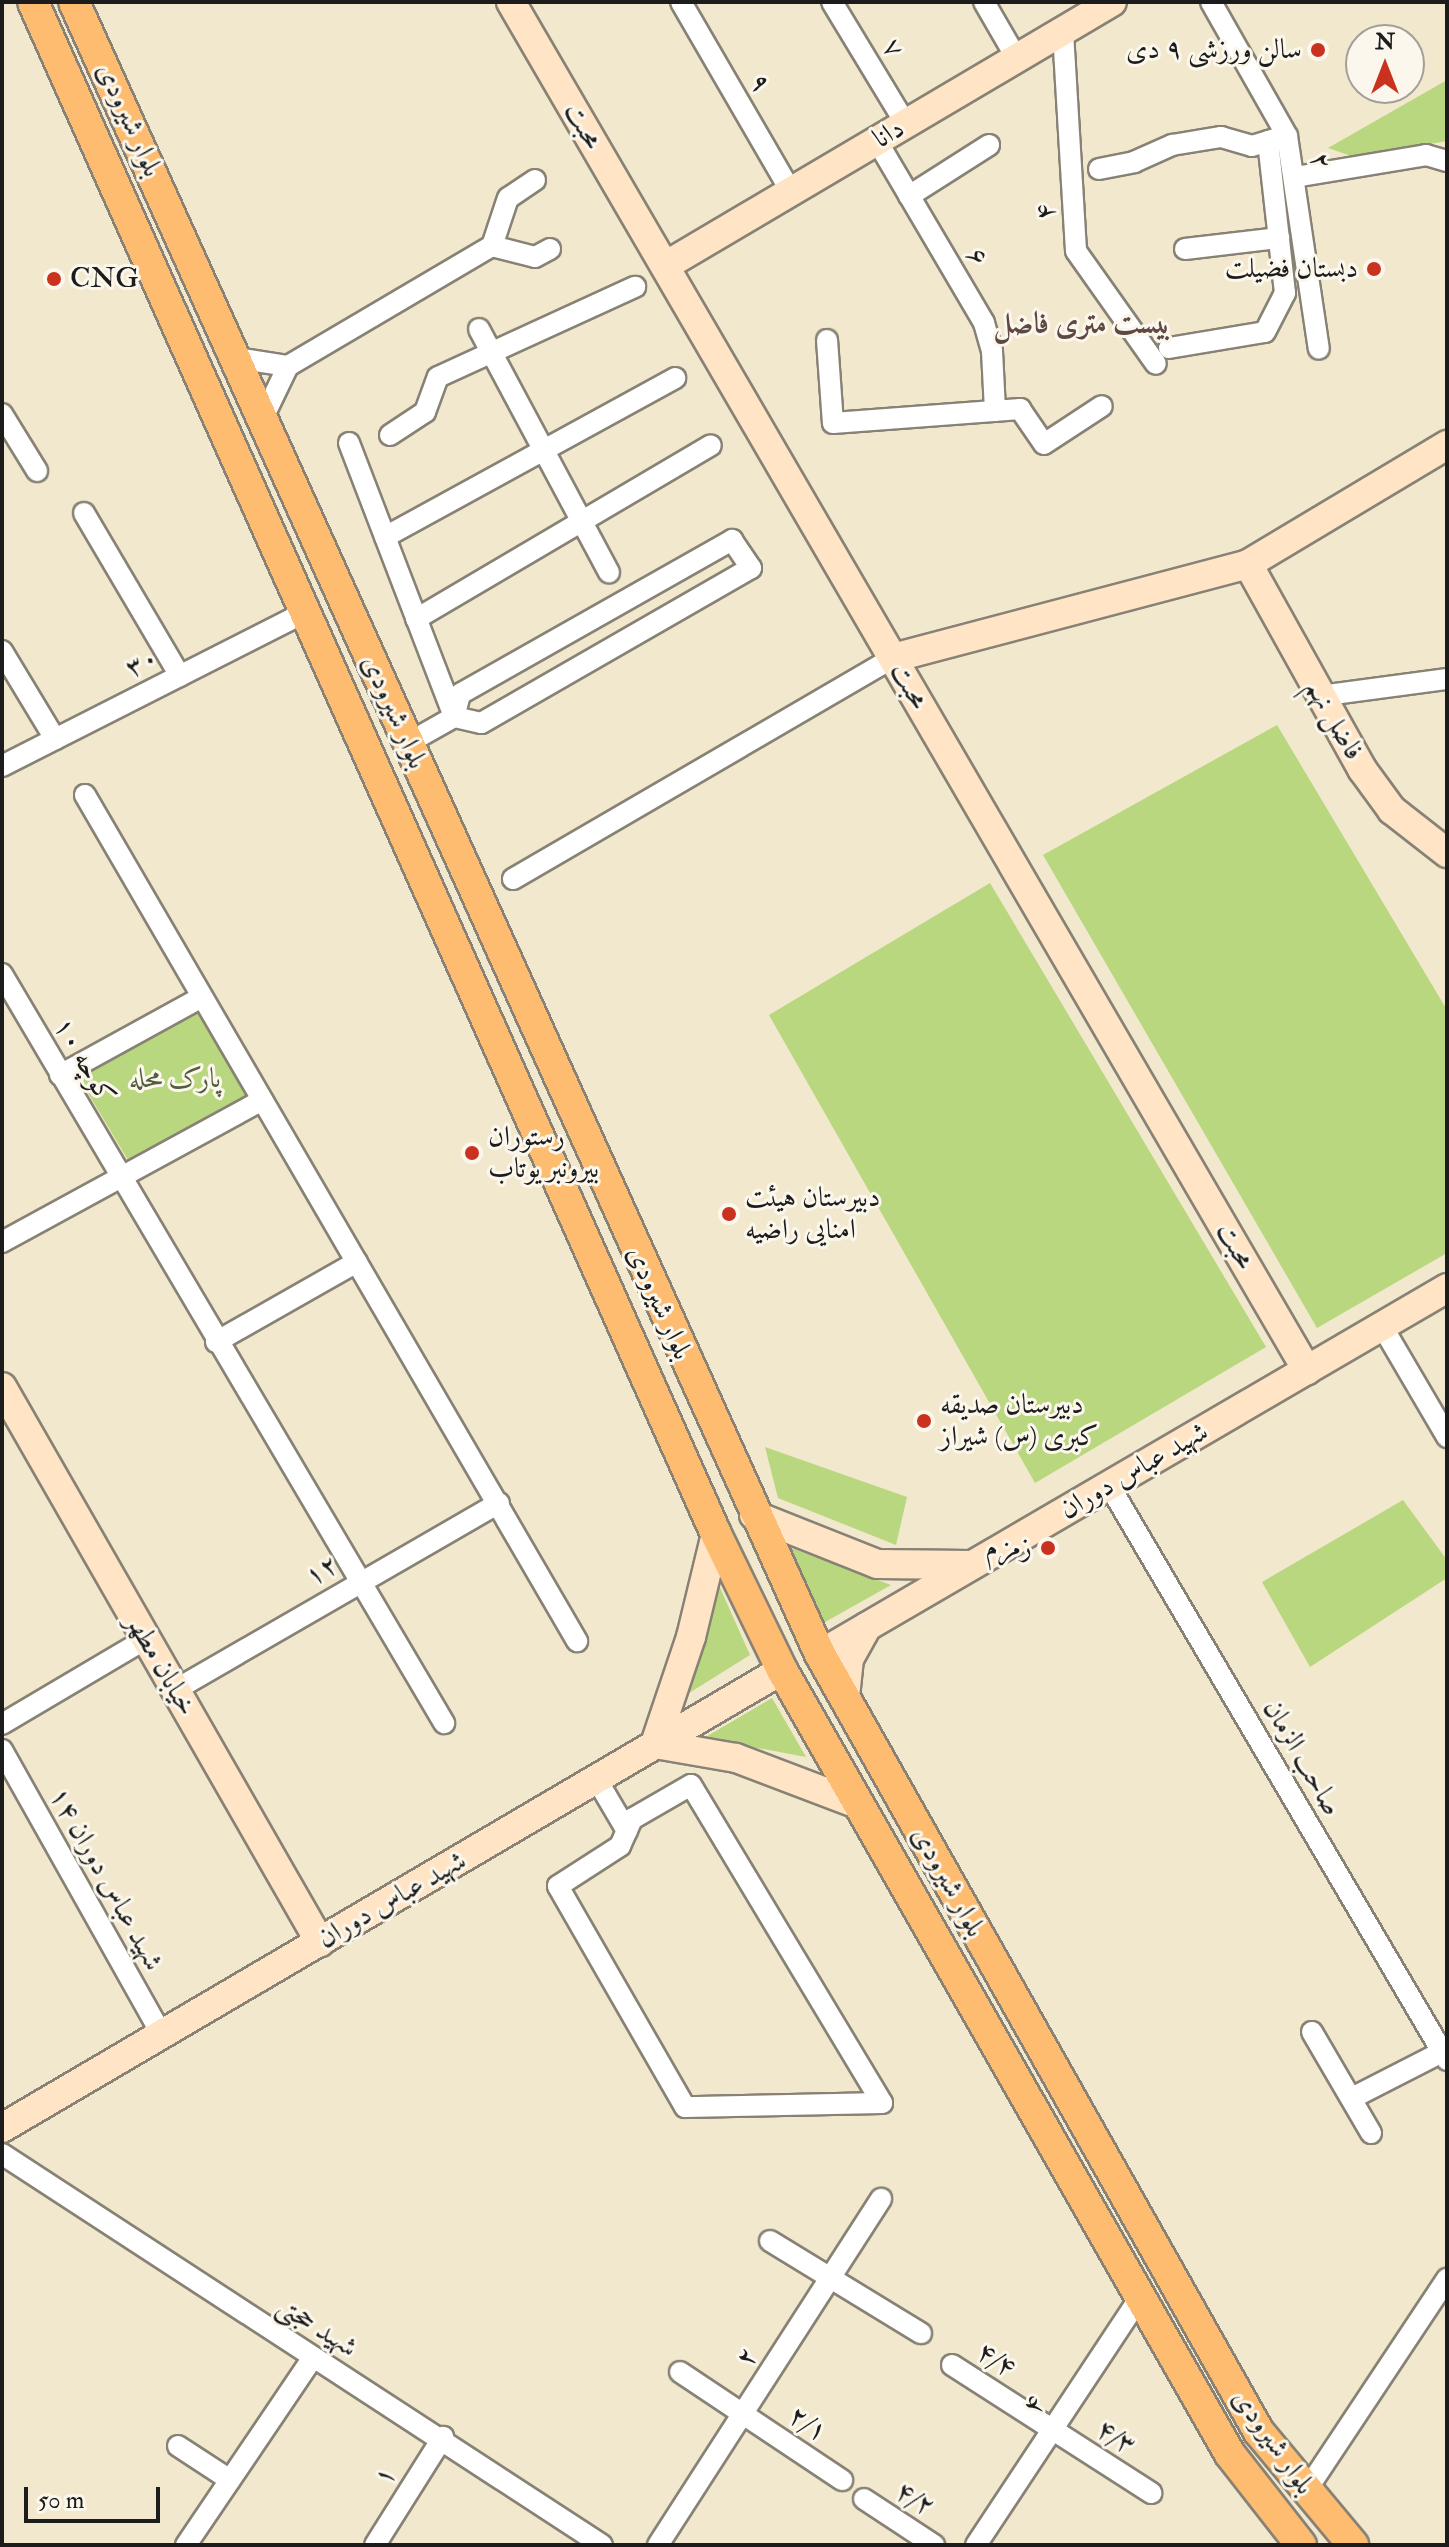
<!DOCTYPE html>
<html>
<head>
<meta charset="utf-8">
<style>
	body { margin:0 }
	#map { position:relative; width:1449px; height:2547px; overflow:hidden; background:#f2e8ce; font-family:"IM FELL Double Pica",Amiri,serif }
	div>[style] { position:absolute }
	.green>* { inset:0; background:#b8d77e }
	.roads { filter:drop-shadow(2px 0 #878275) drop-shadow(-2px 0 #878275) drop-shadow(0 2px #878275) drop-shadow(0 -2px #878275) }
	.street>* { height:20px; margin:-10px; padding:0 10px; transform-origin:10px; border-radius:10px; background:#fff }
	.secondary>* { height:28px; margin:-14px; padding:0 14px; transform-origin:14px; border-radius:14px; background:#ffe4c6 }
	.primary>* { height:30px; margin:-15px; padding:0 15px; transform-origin:15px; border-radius:15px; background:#febc70 }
	.dots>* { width:22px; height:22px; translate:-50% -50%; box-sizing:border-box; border:4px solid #fbf7ec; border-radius:50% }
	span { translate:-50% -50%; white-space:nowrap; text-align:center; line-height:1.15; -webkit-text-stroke:6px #fbf7ec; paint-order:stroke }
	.street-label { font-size:28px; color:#1c1c1c }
	.poi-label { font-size:28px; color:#1c1c1c }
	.right { translate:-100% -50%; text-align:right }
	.left { translate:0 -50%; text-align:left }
	.park-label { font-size:28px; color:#535d3e }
	.neighbourhood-label { font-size:30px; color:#5e4844; font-weight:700 }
	.frame { position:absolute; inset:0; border:4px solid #1c1c1c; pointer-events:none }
	.north { position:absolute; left:1345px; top:24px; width:80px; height:80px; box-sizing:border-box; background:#fbf7ec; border:2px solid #a29f99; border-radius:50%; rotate:0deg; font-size:22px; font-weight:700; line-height:32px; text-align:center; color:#1c1c1c }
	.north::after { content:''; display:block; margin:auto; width:28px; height:36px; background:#c8321e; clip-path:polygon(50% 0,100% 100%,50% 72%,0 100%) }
	.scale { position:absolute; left:24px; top:2487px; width:136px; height:36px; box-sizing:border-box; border:4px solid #1c1c1c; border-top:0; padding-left:10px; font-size:24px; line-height:28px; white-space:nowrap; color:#1c1c1c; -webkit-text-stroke:6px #fbf7ec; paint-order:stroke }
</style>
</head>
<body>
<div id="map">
	<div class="green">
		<i style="clip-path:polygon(1447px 80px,1447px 141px,1354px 157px,1328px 148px)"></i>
		<i style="clip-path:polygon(1277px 725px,1447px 1010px,1447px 1253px,1317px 1328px,1043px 855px)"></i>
		<i style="clip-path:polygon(990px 883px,1266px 1347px,1035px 1483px,769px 1015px)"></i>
		<i style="clip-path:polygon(205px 1007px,252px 1093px,128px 1160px,79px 1078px)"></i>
		<i style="clip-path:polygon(765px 1447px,907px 1497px,896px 1545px,778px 1498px)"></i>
		<i style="clip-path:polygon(1403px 1500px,1447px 1560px,1447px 1578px,1310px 1667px,1262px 1582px)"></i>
		<i style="clip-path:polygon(783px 1545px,891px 1585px,818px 1626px)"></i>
		<i style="clip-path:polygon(717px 1581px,750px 1655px,681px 1698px)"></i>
		<i style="clip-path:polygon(772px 1698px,806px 1757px,704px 1738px)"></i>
	</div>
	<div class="roads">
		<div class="street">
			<i style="left:681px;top:2px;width:220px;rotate:59.9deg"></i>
			<i style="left:832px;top:2px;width:143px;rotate:58.8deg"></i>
			<i style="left:984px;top:2px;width:66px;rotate:59.9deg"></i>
			<i style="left:1211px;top:2px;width:154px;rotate:60.4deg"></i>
			<i style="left:1287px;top:136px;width:215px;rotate:81.5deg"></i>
			<i style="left:1063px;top:32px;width:219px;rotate:86.6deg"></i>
			<i style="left:1076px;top:251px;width:138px;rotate:54.7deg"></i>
			<i style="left:877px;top:141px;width:211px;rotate:59.5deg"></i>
			<i style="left:984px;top:323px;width:29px;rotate:74deg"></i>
			<i style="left:992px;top:351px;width:60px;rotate:87.1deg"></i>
			<i style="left:1099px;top:169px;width:36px;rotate:-11deg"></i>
			<i style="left:1134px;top:162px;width:42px;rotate:-24.1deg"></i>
			<i style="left:1172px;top:145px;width:50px;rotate:-9.3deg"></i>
			<i style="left:1221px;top:137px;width:32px;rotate:16deg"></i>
			<i style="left:1252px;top:146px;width:28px;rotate:-17deg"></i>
			<i style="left:1295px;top:177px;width:133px;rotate:-9.5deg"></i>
			<i style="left:1426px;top:155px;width:22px;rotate:16deg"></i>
			<i style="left:535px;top:180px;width:32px;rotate:146deg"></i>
			<i style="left:508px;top:198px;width:51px;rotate:108.4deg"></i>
			<i style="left:492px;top:246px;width:44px;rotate:14.3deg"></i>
			<i style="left:535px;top:257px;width:17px;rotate:-28deg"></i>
			<i style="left:909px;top:196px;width:95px;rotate:-32.5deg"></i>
			<i style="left:1185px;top:249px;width:95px;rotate:-6.7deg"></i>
			<i style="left:479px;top:329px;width:276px;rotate:61.9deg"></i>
			<i style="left:827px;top:340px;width:83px;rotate:85.9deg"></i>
			<i style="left:833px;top:423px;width:188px;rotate:-4.3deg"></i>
			<i style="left:1020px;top:409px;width:42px;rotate:55.6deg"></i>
			<i style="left:1044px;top:444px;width:69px;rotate:-33.2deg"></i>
			<i style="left:1169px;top:348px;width:97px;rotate:-9.5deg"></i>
			<i style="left:1265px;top:332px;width:44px;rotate:-62.9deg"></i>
			<i style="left:1285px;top:293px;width:153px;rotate:-96.4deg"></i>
			<i style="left:236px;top:358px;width:53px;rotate:8.7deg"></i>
			<i style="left:288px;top:366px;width:58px;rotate:115.7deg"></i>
			<i style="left:288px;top:366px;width:237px;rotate:-30.5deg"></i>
			<i style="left:2px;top:414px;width:67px;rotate:58.4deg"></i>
			<i style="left:390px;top:435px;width:42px;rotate:-33.3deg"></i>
			<i style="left:425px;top:412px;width:37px;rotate:-70deg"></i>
			<i style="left:438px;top:377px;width:217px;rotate:-24.6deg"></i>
			<i style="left:349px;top:443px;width:293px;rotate:69deg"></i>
			<i style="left:454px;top:717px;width:53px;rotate:150.5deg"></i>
			<i style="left:84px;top:513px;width:189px;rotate:59.5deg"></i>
			<i style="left:385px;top:537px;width:331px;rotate:-28.7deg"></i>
			<i style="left:732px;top:540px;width:34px;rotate:56deg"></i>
			<i style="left:751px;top:568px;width:311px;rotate:150.1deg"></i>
			<i style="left:481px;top:723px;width:28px;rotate:-167deg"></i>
			<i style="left:454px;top:717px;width:24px;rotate:-75deg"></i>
			<i style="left:460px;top:694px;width:313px;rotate:-29.5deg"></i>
			<i style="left:416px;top:619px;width:342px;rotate:-30.5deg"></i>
			<i style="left:2px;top:651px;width:103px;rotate:58.9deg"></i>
			<i style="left:1319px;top:696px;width:129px;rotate:-7.6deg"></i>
			<i style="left:2px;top:766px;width:342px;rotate:-26.9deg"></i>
			<i style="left:85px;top:795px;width:979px;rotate:59.82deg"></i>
			<i style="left:513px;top:879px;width:440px;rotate:-30.2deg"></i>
			<i style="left:2px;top:974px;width:870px;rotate:59.45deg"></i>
			<i style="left:60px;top:1075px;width:162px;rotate:-28.8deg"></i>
			<i style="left:2px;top:1242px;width:296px;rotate:-28.6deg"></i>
			<i style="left:1382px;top:1326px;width:129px;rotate:59.6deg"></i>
			<i style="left:216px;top:1342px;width:162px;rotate:-29.6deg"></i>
			<i style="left:1109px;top:1485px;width:667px;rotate:59.55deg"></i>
			<i style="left:175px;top:1690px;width:374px;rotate:-30deg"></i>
			<i style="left:2px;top:1724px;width:167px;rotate:-30.6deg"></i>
			<i style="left:2px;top:1750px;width:327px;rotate:60.7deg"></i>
			<i style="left:597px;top:1780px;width:59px;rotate:59.5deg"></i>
			<i style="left:691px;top:1785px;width:371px;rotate:59deg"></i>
			<i style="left:882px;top:2103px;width:197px;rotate:178.8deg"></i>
			<i style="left:685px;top:2107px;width:255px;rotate:-119.9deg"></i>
			<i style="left:558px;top:1886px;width:74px;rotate:-32.8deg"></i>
			<i style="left:620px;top:1846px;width:30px;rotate:-66deg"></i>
			<i style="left:632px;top:1819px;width:68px;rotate:-30deg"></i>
			<i style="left:1312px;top:2032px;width:117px;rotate:59.7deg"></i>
			<i style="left:1352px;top:2098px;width:101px;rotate:-27.1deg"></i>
			<i style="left:2px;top:2154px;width:716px;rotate:33.09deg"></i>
			<i style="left:770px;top:2241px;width:177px;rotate:31.4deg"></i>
			<i style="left:952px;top:2365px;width:237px;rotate:32.7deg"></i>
			<i style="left:680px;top:2372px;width:195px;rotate:33.7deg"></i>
			<i style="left:178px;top:2446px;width:62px;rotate:33.2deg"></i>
			<i style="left:1306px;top:2491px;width:255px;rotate:-56.4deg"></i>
			<i style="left:864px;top:2499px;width:84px;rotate:33.3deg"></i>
			<i style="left:186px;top:2545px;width:225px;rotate:-55.9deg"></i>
			<i style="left:375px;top:2545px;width:128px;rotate:-57.8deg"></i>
			<i style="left:658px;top:2545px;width:412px;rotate:-57.2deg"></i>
			<i style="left:976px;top:2545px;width:297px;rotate:-56.5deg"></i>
		</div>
		<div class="secondary">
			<i style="left:511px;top:2px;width:1583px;rotate:59.81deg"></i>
			<i style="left:665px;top:266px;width:519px;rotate:-30.57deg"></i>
			<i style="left:1248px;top:564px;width:235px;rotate:60.9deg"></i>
			<i style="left:1362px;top:769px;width:51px;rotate:53.8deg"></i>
			<i style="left:1392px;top:810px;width:70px;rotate:38deg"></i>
			<i style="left:893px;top:658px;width:367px;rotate:-14.8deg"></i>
			<i style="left:1248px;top:564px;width:232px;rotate:-30.9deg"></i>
			<i style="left:2px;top:1387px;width:640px;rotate:60.19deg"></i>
			<i style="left:754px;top:1515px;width:132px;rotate:21.7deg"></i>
			<i style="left:877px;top:1564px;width:93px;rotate:0.6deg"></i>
			<i style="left:820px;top:1654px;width:726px;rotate:-30.27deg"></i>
			<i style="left:845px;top:1697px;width:38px;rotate:-84deg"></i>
			<i style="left:849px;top:1659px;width:37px;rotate:-61deg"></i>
			<i style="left:655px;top:1744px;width:113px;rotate:-71.4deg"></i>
			<i style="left:691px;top:1637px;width:106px;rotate:-76.4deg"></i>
			<i style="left:655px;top:1744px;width:82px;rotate:9.8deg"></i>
			<i style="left:736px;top:1758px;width:129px;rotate:20.8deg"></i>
			<i style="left:2px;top:2128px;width:905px;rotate:-30.42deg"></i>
		</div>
		<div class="primary">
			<i style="left:33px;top:2px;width:1677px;rotate:65.97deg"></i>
			<i style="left:716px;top:1534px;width:151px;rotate:64.1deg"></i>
			<i style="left:782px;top:1670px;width:903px;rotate:60.26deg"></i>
			<i style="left:1230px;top:2454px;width:115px;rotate:52deg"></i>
			<i style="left:74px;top:2px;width:1813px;rotate:65.7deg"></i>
			<i style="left:820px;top:1654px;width:893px;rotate:60.57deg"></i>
			<i style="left:1259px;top:2432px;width:147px;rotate:50.2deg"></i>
		</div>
	</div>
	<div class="dots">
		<i style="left:1318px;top:50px;background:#c8321e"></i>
		<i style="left:1374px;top:269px;background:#c8321e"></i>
		<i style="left:54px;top:279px;background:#c8321e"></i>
		<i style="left:472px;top:1153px;background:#c8321e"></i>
		<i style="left:729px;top:1214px;background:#c8321e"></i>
		<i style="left:924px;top:1421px;background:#c8321e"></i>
		<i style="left:1048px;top:1548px;background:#c8321e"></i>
	</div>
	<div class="street-label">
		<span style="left:893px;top:48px;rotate:59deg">۷</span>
		<span style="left:760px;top:83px;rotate:60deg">۹</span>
		<span style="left:129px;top:120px;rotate:66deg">بلوار شیرودی</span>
		<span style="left:583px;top:126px;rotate:60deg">محبت</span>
		<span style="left:889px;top:134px;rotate:-31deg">دانا</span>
		<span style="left:1320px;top:161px;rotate:79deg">۲</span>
		<span style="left:1046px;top:212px;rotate:-93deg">۴</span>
		<span style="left:977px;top:257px;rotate:60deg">۶</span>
		<span style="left:142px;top:663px;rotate:-27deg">۳۰</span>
		<span style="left:909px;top:686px;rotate:60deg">محبت</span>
		<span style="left:394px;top:712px;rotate:66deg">بلوار شیرودی</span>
		<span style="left:1334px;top:720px;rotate:60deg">فاضل نهم</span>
		<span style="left:84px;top:1061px;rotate:60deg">کوچه ۱۰</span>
		<span style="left:1235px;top:1246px;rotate:60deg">محبت</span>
		<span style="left:659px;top:1303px;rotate:66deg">بلوار شیرودی</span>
		<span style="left:1134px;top:1471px;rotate:-30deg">شهید عباس دوران</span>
		<span style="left:322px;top:1571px;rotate:-30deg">۱۲</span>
		<span style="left:161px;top:1665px;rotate:60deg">خیابان مطهر</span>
		<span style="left:1302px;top:1758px;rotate:60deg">صاحب الزمان</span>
		<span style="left:106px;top:1879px;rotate:61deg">شهید عباس دوران ۱۴</span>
		<span style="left:948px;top:1882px;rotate:61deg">بلوار شیرودی</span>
		<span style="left:392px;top:1900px;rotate:-30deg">شهید عباس دوران</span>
		<span style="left:317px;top:2327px;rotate:32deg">شهید حجتی</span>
		<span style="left:747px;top:2357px;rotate:-57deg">۲</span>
		<span style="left:996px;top:2360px;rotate:33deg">۴/۴</span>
		<span style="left:1034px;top:2405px;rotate:-56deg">۴</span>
		<span style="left:808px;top:2424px;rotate:34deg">۲/۱</span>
		<span style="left:1116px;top:2437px;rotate:33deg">۴/۳</span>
		<span style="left:1273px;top:2442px;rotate:55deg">بلوار شیرودی</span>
		<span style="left:385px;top:2476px;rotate:-58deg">۱</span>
		<span style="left:915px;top:2499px;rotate:33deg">۴/۲</span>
	</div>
	<div class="poi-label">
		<span class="right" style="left:1302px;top:50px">سالن ورزشی ۹ دی</span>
		<span class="right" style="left:1358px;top:269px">دبستان فضیلت</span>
		<span class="left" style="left:70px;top:279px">CNG</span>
		<span class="left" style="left:488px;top:1153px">رستوران<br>بیرونبر یوتاب</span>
		<span class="left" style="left:745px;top:1214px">دبیرستان هیئت<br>امنایی راضیه</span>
		<span class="left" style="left:940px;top:1421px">دبیرستان صدیقه<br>کبری (س) شیراز</span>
		<span class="right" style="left:1032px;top:1548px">زمزم</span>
	</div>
	<div class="park-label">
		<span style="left:175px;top:1079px">پارک محله</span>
	</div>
	<div class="neighbourhood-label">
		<span style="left:1082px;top:324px">بیست متری فاضل</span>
	</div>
	<div class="frame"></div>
	<div class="north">N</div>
	<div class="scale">50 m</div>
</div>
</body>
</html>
